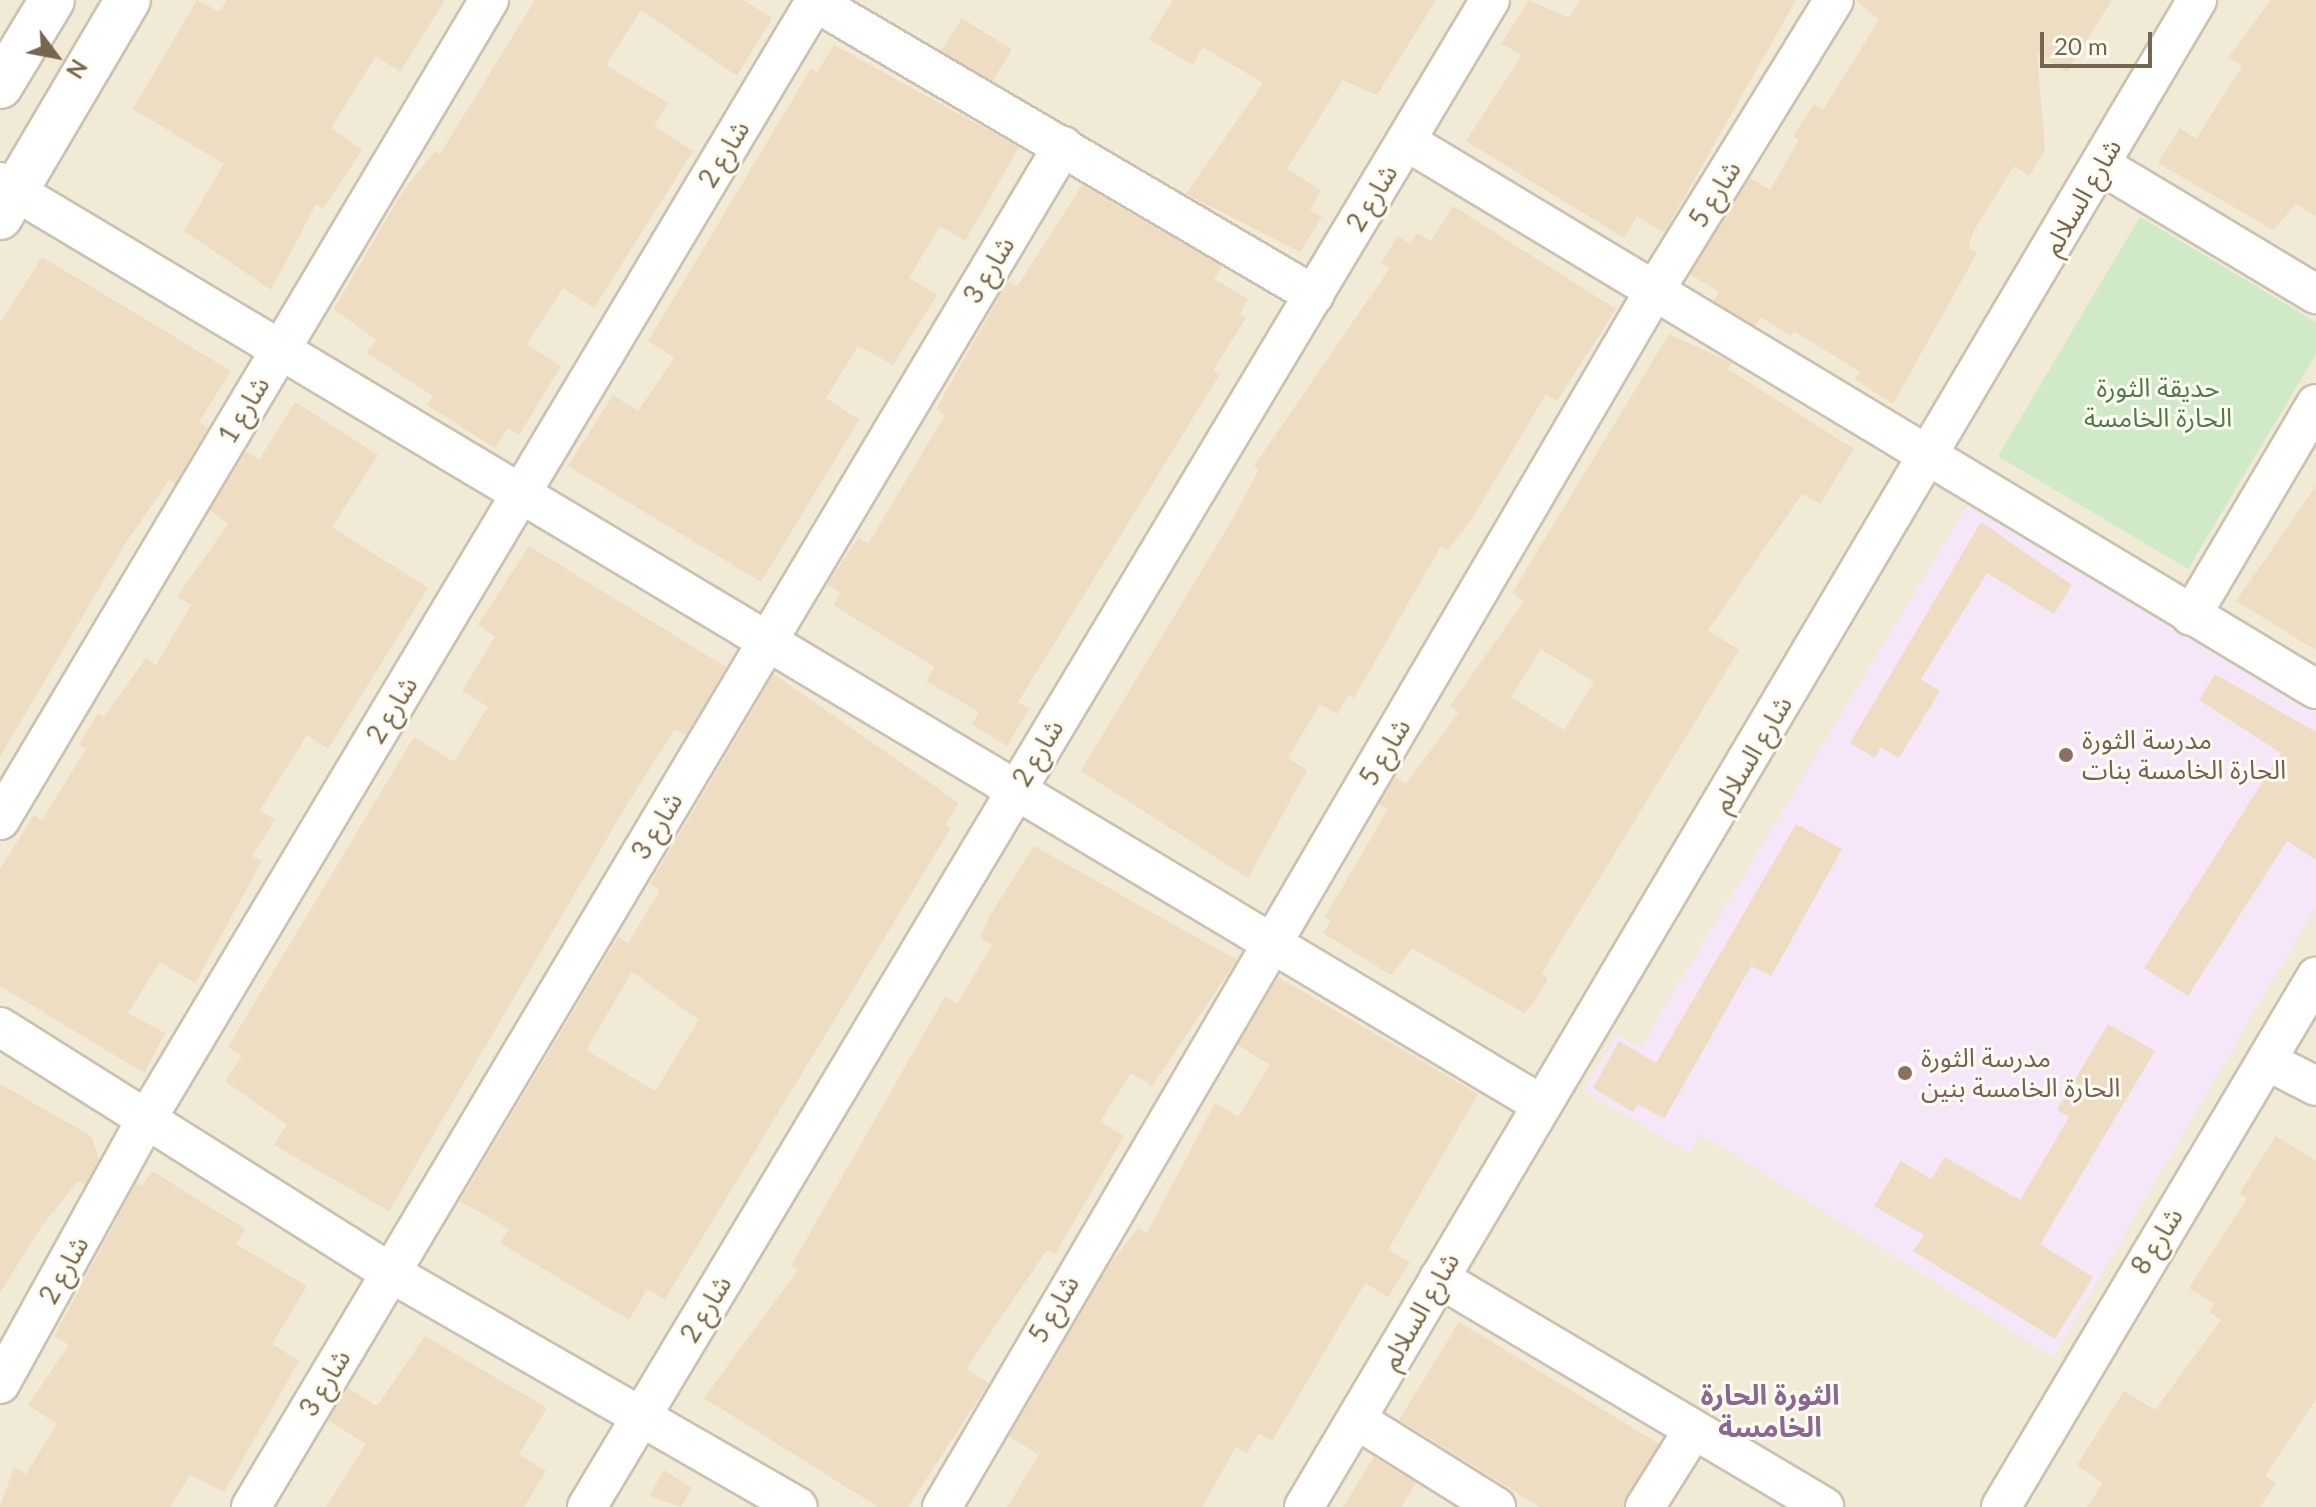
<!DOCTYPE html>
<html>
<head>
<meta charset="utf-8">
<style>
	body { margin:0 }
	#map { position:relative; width:2316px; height:1507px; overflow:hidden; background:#fcf9eb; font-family:Lato,"Noto Sans Arabic",sans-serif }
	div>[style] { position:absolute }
	.residential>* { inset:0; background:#f0ead7 }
	.education>* { inset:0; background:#f6e7f8 }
	.green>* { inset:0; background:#cfe9c9 }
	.building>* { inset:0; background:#eeddc2 }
	.roads { filter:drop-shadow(2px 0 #ccc1ae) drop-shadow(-2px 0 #ccc1ae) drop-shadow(0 2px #ccc1ae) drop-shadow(0 -2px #ccc1ae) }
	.minor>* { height:38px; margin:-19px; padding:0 19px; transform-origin:19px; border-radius:19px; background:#fff }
	.tertiary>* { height:44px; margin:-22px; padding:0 22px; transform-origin:22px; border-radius:22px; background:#fff }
	.dots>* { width:22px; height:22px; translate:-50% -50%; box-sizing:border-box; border:4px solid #fefcf1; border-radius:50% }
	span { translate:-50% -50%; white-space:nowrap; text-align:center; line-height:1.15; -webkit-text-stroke:6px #fefcf1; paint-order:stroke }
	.street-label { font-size:26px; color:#76654f }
	.park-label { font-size:26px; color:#4c7b47 }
	.education-label { font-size:26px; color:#785e54 }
	.left { translate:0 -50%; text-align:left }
	.neighbourhood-label { font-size:28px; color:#8c6791; font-weight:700 }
	.north { position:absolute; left:16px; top:16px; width:80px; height:80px; -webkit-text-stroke:6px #fefcf1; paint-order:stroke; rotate:122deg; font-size:22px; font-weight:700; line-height:32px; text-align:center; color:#76654f }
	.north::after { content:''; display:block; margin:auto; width:28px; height:36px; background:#76654f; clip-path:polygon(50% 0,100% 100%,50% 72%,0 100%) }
	.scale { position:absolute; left:2040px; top:32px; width:112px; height:36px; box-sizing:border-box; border:4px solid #76654f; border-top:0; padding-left:10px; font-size:24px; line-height:28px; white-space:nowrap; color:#76654f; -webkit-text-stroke:6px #fefcf1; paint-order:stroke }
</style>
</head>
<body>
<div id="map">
	<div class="residential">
		<i style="clip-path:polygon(0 0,2316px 0,2316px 1507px,0 1507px)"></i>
	</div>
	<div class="education">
		<i style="clip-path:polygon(1967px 505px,2316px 714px,2316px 906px,2053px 1357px,1701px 1134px,1689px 1153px,1584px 1091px,1617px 1035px,1640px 1048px)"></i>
	</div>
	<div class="green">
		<i style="clip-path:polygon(2140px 217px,2316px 322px,2316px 354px,2188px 569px,1998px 456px)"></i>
	</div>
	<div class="building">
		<i style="clip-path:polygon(197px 0,219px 12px,227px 0,445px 0,400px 72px,376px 56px,331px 128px,362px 150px,323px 209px,316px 204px,271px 290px,184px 231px,224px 164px,133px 109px)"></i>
		<i style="clip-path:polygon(535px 0,743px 0,772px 18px,737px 76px,641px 10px,606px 65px,668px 103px,654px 126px,693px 151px,594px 308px,563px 288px,527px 344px,561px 366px,519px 435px,508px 428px,495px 448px,427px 405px,433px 396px,367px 353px,376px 340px,334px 309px,401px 194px,435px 151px,440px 154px)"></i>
		<i style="clip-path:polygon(1173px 0,1436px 0,1377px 95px,1343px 80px,1287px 169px,1321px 190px,1310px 210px,1322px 217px,1300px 252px,1186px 194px,1263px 83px,1203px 47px,1192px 65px,1149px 39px)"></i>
		<i style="clip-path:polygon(1529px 0,1569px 18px,1580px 0,1796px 0,1664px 233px,1637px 216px,1624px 238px,1466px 141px,1522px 55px,1501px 44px)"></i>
		<i style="clip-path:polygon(1856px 0,2112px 0,2067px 72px,2037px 53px,2045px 150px,2029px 176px,2014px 166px,1972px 234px,1969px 248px,1977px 253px,1893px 404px,1855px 379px,1860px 372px,1794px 331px,1791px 336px,1761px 317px,1755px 326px,1714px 301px,1719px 292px,1690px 274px,1750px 178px,1770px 190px,1799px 140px,1793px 136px,1814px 104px,1823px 110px,1879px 20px)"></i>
		<i style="clip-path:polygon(2271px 0,2316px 0,2316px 216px,2296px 204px,2273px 230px,2158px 163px,2180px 128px,2196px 139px,2242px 66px,2228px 58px)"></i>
		<i style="clip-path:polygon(962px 18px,1012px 50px,992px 81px,941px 51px)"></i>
		<i style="clip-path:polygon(834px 45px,1019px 147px,965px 241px,940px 226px,909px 278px,937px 295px,893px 365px,858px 346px,826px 398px,859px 420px,761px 582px,568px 466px,613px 395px,638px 411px,674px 358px,648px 341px,811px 69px,817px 72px)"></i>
		<i style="clip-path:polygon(1082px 185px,1222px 266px,1214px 279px,1248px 299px,1240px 314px,1246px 318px,1213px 370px,1220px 374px,1018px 702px,1029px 709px,1007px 746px,972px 724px,979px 712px,926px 681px,935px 667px,833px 605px,841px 593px,827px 585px,858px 538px,868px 544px,945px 415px,936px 409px,1008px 281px,1017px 287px)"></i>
		<i style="clip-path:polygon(1453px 206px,1616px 309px,1557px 401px,1546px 394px,1475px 514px,1448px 550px,1441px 546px,1354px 698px,1349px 695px,1337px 714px,1320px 704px,1288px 758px,1307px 770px,1248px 878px,1081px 771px,1232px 520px,1259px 469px,1254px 466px,1390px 268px,1381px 263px,1398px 236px,1410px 244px,1417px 233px,1431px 241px)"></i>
		<i style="clip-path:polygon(42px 257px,231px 371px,199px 422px,208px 428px,175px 484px,169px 480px,125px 544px,0 757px,0 323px)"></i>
		<i style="clip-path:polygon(evenodd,1669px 334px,1732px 363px,1728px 369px,1854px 449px,1820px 504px,1802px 494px,1708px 630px,1739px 650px,1541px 974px,1548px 978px,1532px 1005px,1524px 1013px,1412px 948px,1391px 975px,1323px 933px,1331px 921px,1325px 917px,1388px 809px,1379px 804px,1395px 778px,1406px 784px,1459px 712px,1450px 706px,1524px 601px,1512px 593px,1669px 334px,1541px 649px,1594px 682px,1564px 730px,1511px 697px,1541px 649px)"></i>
		<i style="clip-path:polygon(295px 402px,378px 455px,332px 527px,428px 588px,328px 749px,307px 735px,260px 810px,275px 820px,252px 856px,262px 861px,195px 983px,160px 962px,128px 1013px,165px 1033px,144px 1073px,0 986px,0 869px,34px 815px,42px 820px,86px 749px,79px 745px,98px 713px,104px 717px,146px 658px,156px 665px,191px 605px,177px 597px,228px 524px,210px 510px,246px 451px,259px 460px)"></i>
		<i style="clip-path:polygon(2316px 486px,2316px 650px,2236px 601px)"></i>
		<i style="clip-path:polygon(1981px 522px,2072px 585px,2054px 614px,1987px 573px,1921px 679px,1940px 691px,1899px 758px,1881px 747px,1875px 758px,1850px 743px)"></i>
		<i style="clip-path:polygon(529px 546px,726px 667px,686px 735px,675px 729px,629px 801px,389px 1211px,274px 1145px,287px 1125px,225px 1081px,242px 1056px,228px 1047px,414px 737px,454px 762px,488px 707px,462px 691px,495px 637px,478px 625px)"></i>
		<i style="clip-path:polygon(evenodd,774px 674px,959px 803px,945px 825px,951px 828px,665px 1299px,647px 1289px,629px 1320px,500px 1243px,509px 1229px,460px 1201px,618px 937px,628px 943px,660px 890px,650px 884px,774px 674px,632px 972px,699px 1020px,655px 1091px,586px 1050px,632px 972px)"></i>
		<i style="clip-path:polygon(2215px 674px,2316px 732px,2316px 860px,2287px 841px,2188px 996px,2144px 968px,2281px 753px,2199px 700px)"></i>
		<i style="clip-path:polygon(1796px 824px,1842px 849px,1771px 976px,1751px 966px,1664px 1119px,1638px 1104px,1633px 1112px,1593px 1088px,1619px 1041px,1656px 1063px)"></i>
		<i style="clip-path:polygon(1034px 846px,1237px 960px,1152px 1086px,1131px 1073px,1100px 1122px,1124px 1136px,1055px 1254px,1047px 1250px,966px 1369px,989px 1383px,908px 1507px,878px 1507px,704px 1398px,798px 1270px,791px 1266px,945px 997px,957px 1004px,992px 945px,980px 938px,989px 917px)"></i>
		<i style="clip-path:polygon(1278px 977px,1478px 1094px,1388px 1250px,1410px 1262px,1388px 1297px,1365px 1283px,1272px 1441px,1259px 1433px,1247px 1453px,1236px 1447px,1202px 1507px,1007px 1507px,1039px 1455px,1009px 1436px,1108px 1267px,1138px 1228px,1147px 1233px,1215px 1103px,1238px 1117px,1270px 1065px,1238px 1045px)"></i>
		<i style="clip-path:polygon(2108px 1024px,2155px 1051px,2040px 1244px,2093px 1277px,2055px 1339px,1913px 1251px,1924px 1235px,1874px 1206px,1901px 1161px,1931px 1179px,1945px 1157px,2020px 1200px,2069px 1117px,2057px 1110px)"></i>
		<i style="clip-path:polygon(0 1084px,91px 1136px,99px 1159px,85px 1185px,78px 1181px,42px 1226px,0 1293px)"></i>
		<i style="clip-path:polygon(2276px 1136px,2316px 1161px,2316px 1399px,2265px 1476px,2276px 1483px,2260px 1507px,2087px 1507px,2103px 1483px,2077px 1465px,2124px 1391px,2155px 1410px,2221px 1320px,2209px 1312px,2214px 1304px,2189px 1288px,2247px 1198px,2239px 1194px)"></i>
		<i style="clip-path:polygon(152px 1171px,245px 1229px,236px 1244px,307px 1286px,272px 1344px,299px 1361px,224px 1492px,190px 1475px,170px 1507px,0 1507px,14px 1467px,26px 1474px,57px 1424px,28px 1405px,69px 1345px,54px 1336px,136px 1183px,142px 1186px)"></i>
		<i style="clip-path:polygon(1459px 1322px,1659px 1444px,1623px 1507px,1540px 1507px,1399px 1420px)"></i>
		<i style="clip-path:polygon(425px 1336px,547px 1408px,519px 1454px,546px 1471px,524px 1507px,326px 1507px,366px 1444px,328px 1420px,348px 1388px,377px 1406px)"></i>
		<i style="clip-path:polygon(1374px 1457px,1416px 1483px,1401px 1507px,1343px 1507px)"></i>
		<i style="clip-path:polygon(664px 1470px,692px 1488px,681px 1507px,649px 1496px)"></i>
	</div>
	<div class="roads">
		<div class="minor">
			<i style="left:815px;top:2px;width:579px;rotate:30.42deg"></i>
			<i style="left:1406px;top:141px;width:1062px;rotate:31.06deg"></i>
			<i style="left:2101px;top:165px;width:251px;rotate:31deg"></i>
			<i style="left:0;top:182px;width:1797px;rotate:30.9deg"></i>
			<i style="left:2191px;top:616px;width:246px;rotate:-59.5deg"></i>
			<i style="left:0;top:820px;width:955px;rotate:-59.19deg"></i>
			<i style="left:0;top:1027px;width:462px;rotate:32.2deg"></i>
			<i style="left:391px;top:1273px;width:469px;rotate:29.9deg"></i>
			<i style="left:2267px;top:1061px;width:55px;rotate:27deg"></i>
			<i style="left:1439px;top:1278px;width:448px;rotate:30.7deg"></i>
			<i style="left:0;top:1384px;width:302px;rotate:-61.1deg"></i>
			<i style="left:146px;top:1120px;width:1305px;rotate:-59.11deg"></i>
			<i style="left:1357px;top:1420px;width:164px;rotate:32deg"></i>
			<i style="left:251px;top:1507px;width:1585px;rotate:-59.18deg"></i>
			<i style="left:587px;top:1507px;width:1757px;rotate:-59.07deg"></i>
			<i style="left:942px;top:1507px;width:1407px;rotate:-59.64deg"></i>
			<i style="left:1653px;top:293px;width:344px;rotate:-58.3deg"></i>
			<i style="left:1304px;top:1507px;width:1752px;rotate:-59.35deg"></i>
			<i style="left:1645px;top:1507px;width:89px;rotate:-57.9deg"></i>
			<i style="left:2001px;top:1507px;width:617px;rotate:-59.28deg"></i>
		</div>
		<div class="tertiary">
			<i style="left:0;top:86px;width:100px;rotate:-58.8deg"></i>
			<i style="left:0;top:217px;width:252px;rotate:-59.5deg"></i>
		</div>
	</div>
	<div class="dots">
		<i style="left:2066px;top:755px;background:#8d6e63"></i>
		<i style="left:1905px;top:1073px;background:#8d6e63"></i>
	</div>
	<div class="street-label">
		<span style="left:724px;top:154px;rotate:-59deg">شارع 2</span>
		<span style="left:1715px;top:194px;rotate:-58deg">شارع 5</span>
		<span style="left:2082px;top:197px;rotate:-60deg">شارع السلالم</span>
		<span style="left:1372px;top:198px;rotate:-59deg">شارع 2</span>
		<span style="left:989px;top:270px;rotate:-59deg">شارع 3</span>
		<span style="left:244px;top:410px;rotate:-59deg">شارع 1</span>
		<span style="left:392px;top:710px;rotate:-59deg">شارع 2</span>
		<span style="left:1385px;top:752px;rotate:-59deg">شارع 5</span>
		<span style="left:1038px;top:753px;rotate:-59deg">شارع 2</span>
		<span style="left:1752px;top:754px;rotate:-59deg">شارع السلالم</span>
		<span style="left:657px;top:826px;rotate:-59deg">شارع 3</span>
		<span style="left:2157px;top:1241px;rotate:-58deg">شارع 8</span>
		<span style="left:64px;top:1270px;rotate:-61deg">شارع 2</span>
		<span style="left:706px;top:1309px;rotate:-59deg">شارع 2</span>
		<span style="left:1054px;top:1309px;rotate:-60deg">شارع 5</span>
		<span style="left:1420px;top:1311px;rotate:-60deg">شارع السلالم</span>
		<span style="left:325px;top:1383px;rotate:-59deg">شارع 3</span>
	</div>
	<div class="park-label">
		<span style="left:2158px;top:403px">حديقة الثورة<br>الحارة الخامسة</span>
	</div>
	<div class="education-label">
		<span class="left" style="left:2082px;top:755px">مدرسة الثورة<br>الحارة الخامسة بنات</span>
		<span class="left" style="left:1921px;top:1073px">مدرسة الثورة<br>الحارة الخامسة بنين</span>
	</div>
	<div class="neighbourhood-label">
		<span style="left:1770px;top:1410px">الثورة الحارة<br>الخامسة</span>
	</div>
	<div class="north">N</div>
	<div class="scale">20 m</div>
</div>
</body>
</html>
